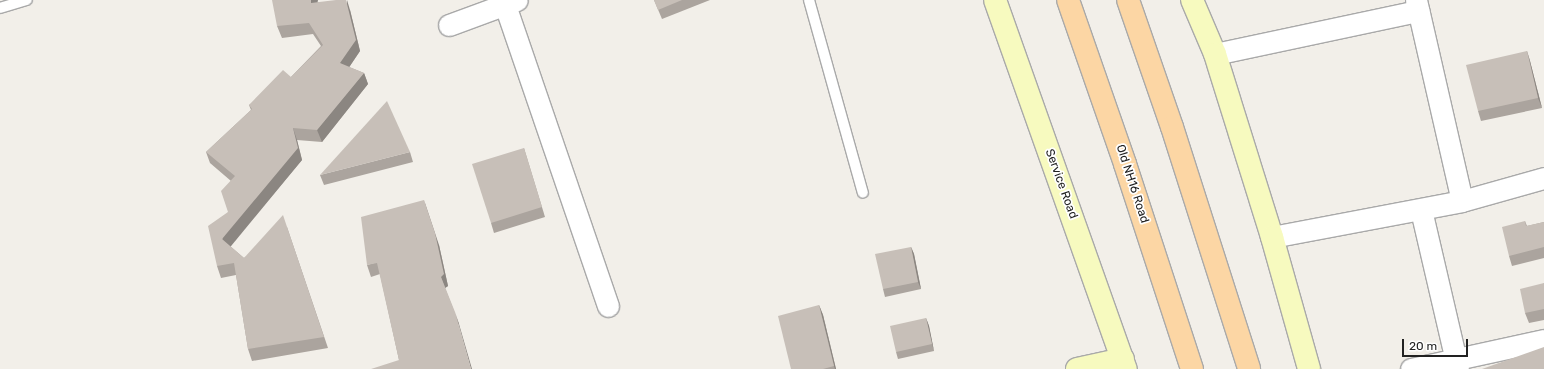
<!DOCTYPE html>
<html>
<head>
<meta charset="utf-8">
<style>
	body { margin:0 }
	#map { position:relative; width:1544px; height:369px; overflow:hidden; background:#f2efe9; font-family:Rubik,sans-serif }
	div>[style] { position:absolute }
	.roads { filter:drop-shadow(1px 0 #a9a9a9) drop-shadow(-1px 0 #a9a9a9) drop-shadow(0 1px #a9a9a9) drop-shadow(0 -1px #a9a9a9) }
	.lane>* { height:10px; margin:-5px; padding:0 5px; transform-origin:5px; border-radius:5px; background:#fff }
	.street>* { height:21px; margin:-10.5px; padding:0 10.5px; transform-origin:10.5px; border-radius:10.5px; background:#fff }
	.secondary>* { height:22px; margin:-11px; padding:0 11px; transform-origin:11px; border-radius:11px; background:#f7fabf }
	.primary>* { height:22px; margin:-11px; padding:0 11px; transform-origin:11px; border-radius:11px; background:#fcd6a4 }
	.wall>* { inset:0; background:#aba49e }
	.shaded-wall>* { inset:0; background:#8b8681 }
	.building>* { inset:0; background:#c7bfb8 }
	span { translate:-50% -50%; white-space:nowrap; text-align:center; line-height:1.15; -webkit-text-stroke:3.5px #fff; paint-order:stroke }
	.street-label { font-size:12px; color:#222 }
	.scale { position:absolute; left:1402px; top:339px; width:66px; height:18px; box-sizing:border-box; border:2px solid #222; border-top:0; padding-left:5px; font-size:12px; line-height:14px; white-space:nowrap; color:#222; -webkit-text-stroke:3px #fff; paint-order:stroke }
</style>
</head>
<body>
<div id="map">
	<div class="roads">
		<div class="lane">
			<i style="left:809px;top:0;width:200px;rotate:74.4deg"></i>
			<i style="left:0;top:8px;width:28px;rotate:-17deg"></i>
		</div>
		<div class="street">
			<i style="left:1416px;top:0;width:206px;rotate:77.1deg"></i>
			<i style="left:505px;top:5px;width:318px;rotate:71.1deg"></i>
			<i style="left:449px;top:25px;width:72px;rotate:-20.2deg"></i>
			<i style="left:1215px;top:54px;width:208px;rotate:-12deg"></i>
			<i style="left:1421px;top:210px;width:163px;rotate:76.9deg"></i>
			<i style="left:1272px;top:237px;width:193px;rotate:-10.7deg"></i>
			<i style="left:1462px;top:201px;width:85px;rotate:-15.7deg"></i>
			<i style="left:1411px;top:369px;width:136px;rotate:-12.3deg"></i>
		</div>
		<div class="secondary">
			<i style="left:995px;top:0;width:392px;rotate:70.5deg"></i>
			<i style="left:1192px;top:0;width:59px;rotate:66.9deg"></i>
			<i style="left:1215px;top:54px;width:192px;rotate:72.7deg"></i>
			<i style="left:1272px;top:237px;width:137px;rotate:74.3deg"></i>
			<i style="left:1077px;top:369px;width:47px;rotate:-12.3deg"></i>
		</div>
		<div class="primary">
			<i style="left:1068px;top:0;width:174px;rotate:70.8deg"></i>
			<i style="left:1125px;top:164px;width:216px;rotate:71.9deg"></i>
			<i style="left:1128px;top:0;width:134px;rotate:70.9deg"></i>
			<i style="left:1172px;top:127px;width:254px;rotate:72.3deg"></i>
		</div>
	</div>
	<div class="wall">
		<i style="clip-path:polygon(654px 0,710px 0,662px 19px)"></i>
		<i style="clip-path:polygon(317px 2px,350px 10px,360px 51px,349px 67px,364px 73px,368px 84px,322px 142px,297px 140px,302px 160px,230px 246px,244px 258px,287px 227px,328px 348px,252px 361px,248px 349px,236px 275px,221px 278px,217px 266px,228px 212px,231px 181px,210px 163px,206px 152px,251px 110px,249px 105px,291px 77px,321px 46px,313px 34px,282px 38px,277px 26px)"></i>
		<i style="clip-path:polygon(1527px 51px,1530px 61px,1542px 108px,1481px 121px,1478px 111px)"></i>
		<i style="clip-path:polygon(524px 148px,545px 217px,494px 233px,491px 223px)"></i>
		<i style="clip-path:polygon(410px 152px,413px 162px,324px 185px,320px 175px)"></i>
		<i style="clip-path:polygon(1525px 221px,1527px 226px,1544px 222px,1544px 258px,1512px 266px,1509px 256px)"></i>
		<i style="clip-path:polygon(439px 245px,448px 286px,445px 288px,459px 324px,399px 360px,380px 274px,371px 277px,367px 265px)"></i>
		<i style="clip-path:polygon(911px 247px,914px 254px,921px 289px,885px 297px,883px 289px)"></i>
		<i style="clip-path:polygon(1544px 283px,1544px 320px,1529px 323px,1525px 313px)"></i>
		<i style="clip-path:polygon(819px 305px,823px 315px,836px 369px,791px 369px)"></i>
		<i style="clip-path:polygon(926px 318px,929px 326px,934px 351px,898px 359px,896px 352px)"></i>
	</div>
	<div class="shaded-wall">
		<i style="clip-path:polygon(311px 0,318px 0,315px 14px,311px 3px)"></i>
		<i style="clip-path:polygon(347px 0,350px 10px,360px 51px,344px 75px,340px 63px)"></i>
		<i style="clip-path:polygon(1527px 51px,1530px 61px,1542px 108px,1538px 98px)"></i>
		<i style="clip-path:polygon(364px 73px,368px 84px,322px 142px,317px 130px)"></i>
		<i style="clip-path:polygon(293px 128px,297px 140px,302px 160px,227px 251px,222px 239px)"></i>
		<i style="clip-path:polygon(424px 200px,439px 245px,448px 286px,445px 288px,441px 277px)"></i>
		<i style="clip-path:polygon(911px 247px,914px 254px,921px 289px,918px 282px)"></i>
		<i style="clip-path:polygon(819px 305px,823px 315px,836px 369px,835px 369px,834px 366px)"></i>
		<i style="clip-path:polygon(455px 312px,459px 324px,472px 369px,471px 369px)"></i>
		<i style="clip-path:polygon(926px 318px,929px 326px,934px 351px,932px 344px)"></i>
	</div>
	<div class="building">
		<i style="clip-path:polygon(272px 0,311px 0,311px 3px,336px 0,346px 0,356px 40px,340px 63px,364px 73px,317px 130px,293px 128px,298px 148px,222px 239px,244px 258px,283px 215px,324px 337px,248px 349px,234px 263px,217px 266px,208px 226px,228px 212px,221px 191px,235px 176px,206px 152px,252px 109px,249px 105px,283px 70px,291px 77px,323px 45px,309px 23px,277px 26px)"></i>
		<i style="clip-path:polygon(654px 0,682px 0,658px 10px)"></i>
		<i style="clip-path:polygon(1527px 51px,1538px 98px,1478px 111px,1466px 65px)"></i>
		<i style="clip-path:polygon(387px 101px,410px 152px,320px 175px)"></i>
		<i style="clip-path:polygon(524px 148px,542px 207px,491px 223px,472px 164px)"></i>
		<i style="clip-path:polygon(424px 200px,435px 233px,444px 274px,441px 277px,455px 312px,471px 369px,371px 369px,399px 360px,377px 263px,367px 265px,361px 217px)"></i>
		<i style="clip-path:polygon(1525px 221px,1526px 226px,1544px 222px,1544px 247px,1509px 256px,1502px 227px)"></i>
		<i style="clip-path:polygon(911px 247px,918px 282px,883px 289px,875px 254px)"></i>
		<i style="clip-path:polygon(1544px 283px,1544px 309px,1525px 313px,1520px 289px)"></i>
		<i style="clip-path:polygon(819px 305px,834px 366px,823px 369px,791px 369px,778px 316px)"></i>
		<i style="clip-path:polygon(926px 318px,932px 344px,896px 352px,890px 326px)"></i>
		<i style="clip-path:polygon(1544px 347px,1544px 369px,1482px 369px)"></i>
	</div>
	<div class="street-label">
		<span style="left:1061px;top:184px;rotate:70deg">Service Road</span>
		<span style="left:1132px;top:184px;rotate:72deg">Old NH16 Road</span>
	</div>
	<div class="scale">20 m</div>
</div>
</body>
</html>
